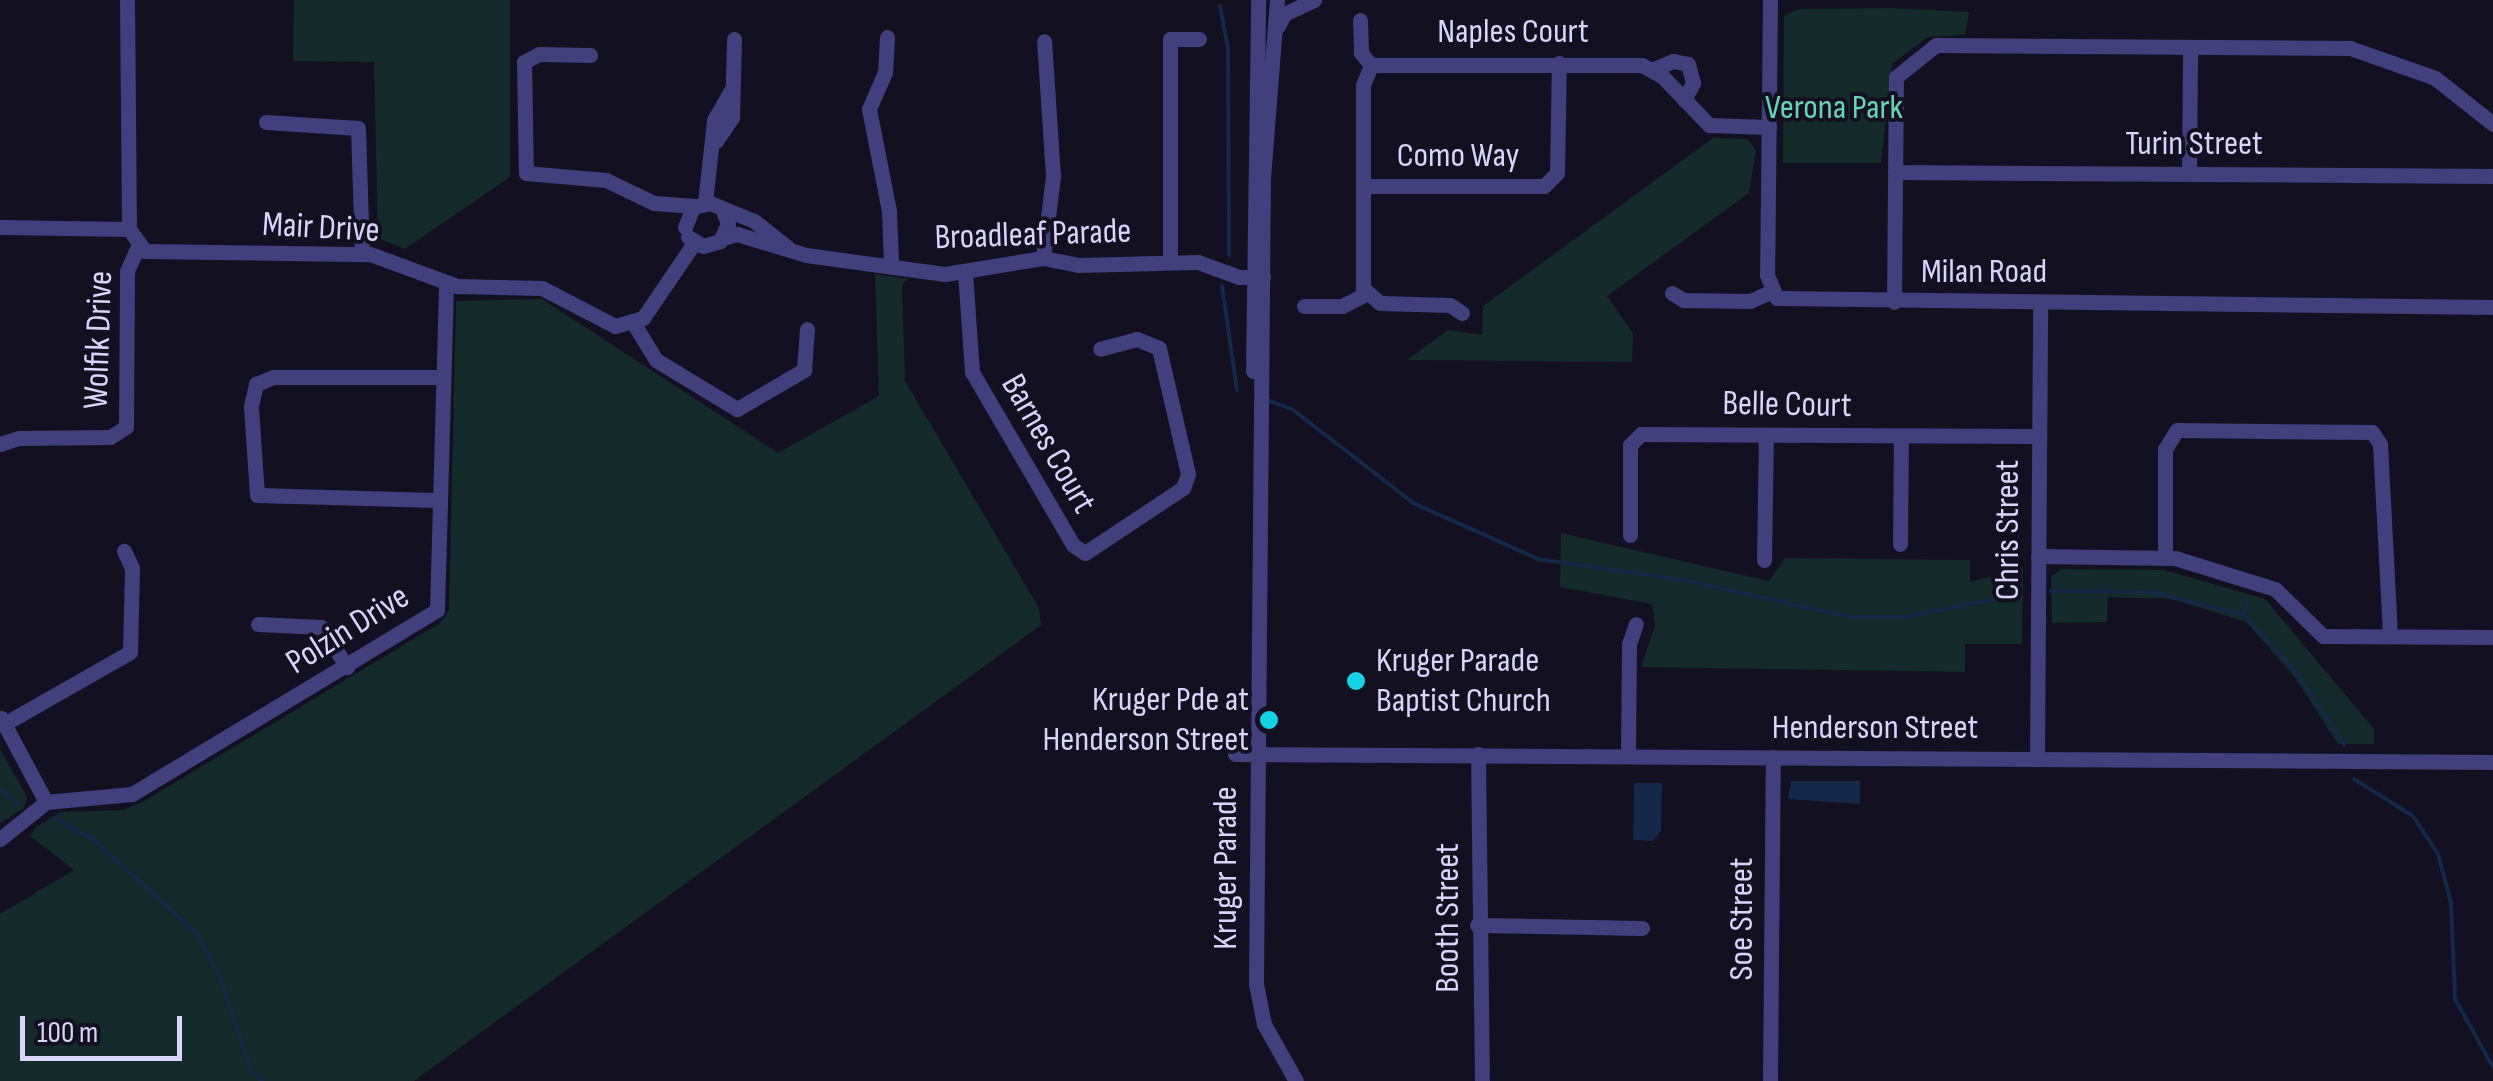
<!DOCTYPE html>
<html>
<head>
<meta charset="utf-8">
<style>
	body { margin:0 }
	#map { position:relative; width:2493px; height:1081px; overflow:hidden; background:#131021; font-family:"Sofia Sans Condensed",sans-serif }
	div>[style] { position:absolute }
	.green>* { inset:0; background:#132b2a }
	.water>* { inset:0; background:#142847 }
	.stream>* { height:4px; margin:-2px; padding:0 2px; transform-origin:2px; border-radius:2px; background:#142847 }
	.minor>* { height:15px; margin:-7.5px; padding:0 7.5px; transform-origin:7.5px; border-radius:7.5px; background:#413f7c }
	.dots>* { width:28px; height:28px; translate:-50% -50%; box-sizing:border-box; border:5px solid #131021; border-radius:50% }
	span { translate:-50% -50%; white-space:nowrap; text-align:center; line-height:1.15; -webkit-text-stroke:8px #131021; paint-order:stroke }
	.street-label { font-size:35px; color:#d8d4fb }
	.park-label { font-size:35px; color:#67d4b8 }
	.poi-label { font-size:35px; color:#d8d4fb }
	.left { translate:0 -50%; text-align:left }
	.right { translate:-100% -50%; text-align:right }
	.scale { position:absolute; left:20px; top:1016px; width:162px; height:45px; box-sizing:border-box; border:5px solid #d8d4fb; border-top:0; padding-left:12px; font-size:30px; line-height:35px; white-space:nowrap; color:#d8d4fb; -webkit-text-stroke:8px #131021; paint-order:stroke }
</style>
</head>
<body>
<div id="map">
	<div class="green">
		<i style="clip-path:polygon(294px 0,510px 0,510px 177px,405px 249px,378px 238px,374px 62px,293px 61px)"></i>
		<i style="clip-path:polygon(1891px 8px,1969px 12px,1965px 35px,1928px 37px,1892px 64px,1881px 163px,1783px 163px,1784px 16px,1798px 9px)"></i>
		<i style="clip-path:polygon(1713px 138px,1747px 139px,1756px 150px,1749px 193px,1607px 296px,1633px 333px,1632px 362px,1407px 360px,1448px 330px,1482px 335px,1483px 306px)"></i>
		<i style="clip-path:polygon(875px 274px,908px 279px,902px 284px,905px 381px,1039px 608px,1041px 625px,414px 1081px,0 1081px,0 914px,74px 870px,30px 836px,36px 827px,61px 812px,123px 810px,144px 801px,440px 623px,449px 610px,456px 301px,542px 299px,778px 453px,879px 396px)"></i>
		<i style="clip-path:polygon(1561px 533px,1769px 581px,1785px 558px,1970px 560px,1970px 582px,2023px 568px,2022px 644px,1965px 644px,1965px 672px,1641px 667px,1655px 626px,1652px 604px,1560px 587px)"></i>
		<i style="clip-path:polygon(2061px 569px,2164px 570px,2265px 599px,2374px 729px,2374px 744px,2338px 744px,2294px 676px,2246px 622px,2172px 599px,2108px 597px,2107px 622px,2052px 623px,2051px 577px)"></i>
		<i style="clip-path:polygon(0 749px,27px 797px,24px 808px,0 823px)"></i>
	</div>
	<div class="water">
		<i style="clip-path:polygon(1791px 781px,1860px 781px,1860px 804px,1788px 799px)"></i>
		<i style="clip-path:polygon(1634px 783px,1662px 783px,1661px 831px,1653px 841px,1633px 840px)"></i>
	</div>
	<div class="stream">
		<i style="left:1220px;top:6px;width:43px;rotate:79.2deg"></i>
		<i style="left:1228px;top:48px;width:207px;rotate:89.7deg"></i>
		<i style="left:1222px;top:286px;width:105px;rotate:81.8deg"></i>
		<i style="left:1269px;top:401px;width:24px;rotate:19deg"></i>
		<i style="left:1292px;top:409px;width:153px;rotate:37.8deg"></i>
		<i style="left:1413px;top:503px;width:137px;rotate:24.1deg"></i>
		<i style="left:1538px;top:559px;width:147px;rotate:8.2deg"></i>
		<i style="left:1683px;top:580px;width:172px;rotate:12.4deg"></i>
		<i style="left:1851px;top:617px;width:54px"></i>
		<i style="left:1905px;top:617px;width:117px;rotate:-11.3deg"></i>
		<i style="left:2051px;top:591px;width:100px;rotate:0.6deg"></i>
		<i style="left:2151px;top:592px;width:96px;rotate:13.9deg"></i>
		<i style="left:2244px;top:615px;width:76px;rotate:47.7deg"></i>
		<i style="left:2295px;top:671px;width:88px;rotate:56.1deg"></i>
		<i style="left:2244px;top:615px;width:16px;rotate:-76deg"></i>
		<i style="left:2354px;top:779px;width:70px;rotate:32.1deg"></i>
		<i style="left:2413px;top:816px;width:45px;rotate:56.7deg"></i>
		<i style="left:2438px;top:854px;width:51px;rotate:75.1deg"></i>
		<i style="left:2451px;top:903px;width:96px;rotate:87.6deg"></i>
		<i style="left:2455px;top:999px;width:78px;rotate:60.8deg"></i>
		<i style="left:0;top:789px;width:23px;rotate:38deg"></i>
		<i style="left:54px;top:818px;width:46px;rotate:28.8deg"></i>
		<i style="left:94px;top:840px;width:139px;rotate:42.1deg"></i>
		<i style="left:197px;top:933px;width:50px;rotate:62.4deg"></i>
		<i style="left:220px;top:977px;width:98px;rotate:71.6deg"></i>
		<i style="left:251px;top:1070px;width:16px;rotate:45deg"></i>
	</div>
	<div class="minor">
		<i style="left:127px;top:0;width:229px;rotate:89.5deg"></i>
		<i style="left:129px;top:229px;width:27px;rotate:54deg"></i>
		<i style="left:145px;top:251px;width:225px;rotate:0.8deg"></i>
		<i style="left:370px;top:254px;width:93px;rotate:20.2deg"></i>
		<i style="left:457px;top:286px;width:85px;rotate:1.3deg"></i>
		<i style="left:542px;top:288px;width:82px;rotate:27.5deg"></i>
		<i style="left:615px;top:326px;width:29px;rotate:-16deg"></i>
		<i style="left:643px;top:318px;width:91px;rotate:-55.8deg"></i>
		<i style="left:1277px;top:0;width:179px;rotate:94.5deg"></i>
		<i style="left:1263px;top:178px;width:806px;rotate:90.5deg"></i>
		<i style="left:1256px;top:984px;width:41px;rotate:78.7deg"></i>
		<i style="left:1264px;top:1024px;width:65px;rotate:60.7deg"></i>
		<i style="left:1770px;top:0;width:275px;rotate:90.6deg"></i>
		<i style="left:1767px;top:275px;width:25px;rotate:67deg"></i>
		<i style="left:1777px;top:298px;width:716px;rotate:0.72deg"></i>
		<i style="left:1360px;top:20px;width:33px;rotate:88deg"></i>
		<i style="left:1361px;top:53px;width:16px;rotate:50deg"></i>
		<i style="left:1278px;top:26px;width:13px;rotate:-63deg"></i>
		<i style="left:1284px;top:14px;width:33px;rotate:-25deg"></i>
		<i style="left:887px;top:37px;width:35px;rotate:93deg"></i>
		<i style="left:885px;top:72px;width:40px;rotate:113.4deg"></i>
		<i style="left:869px;top:109px;width:104px;rotate:78.9deg"></i>
		<i style="left:889px;top:211px;width:51px;rotate:87.8deg"></i>
		<i style="left:590px;top:55px;width:51px;rotate:-178.9deg"></i>
		<i style="left:539px;top:54px;width:17px;rotate:152deg"></i>
		<i style="left:524px;top:62px;width:111px;rotate:89deg"></i>
		<i style="left:526px;top:173px;width:80px;rotate:5deg"></i>
		<i style="left:606px;top:180px;width:53px;rotate:25.6deg"></i>
		<i style="left:654px;top:203px;width:41px;rotate:4.2deg"></i>
		<i style="left:1654px;top:69px;width:21px;rotate:-23deg"></i>
		<i style="left:1673px;top:61px;width:15px;rotate:11deg"></i>
		<i style="left:1688px;top:64px;width:20px;rotate:75deg"></i>
		<i style="left:1693px;top:83px;width:19px;rotate:118deg"></i>
		<i style="left:266px;top:122px;width:92px;rotate:3.7deg"></i>
		<i style="left:358px;top:128px;width:125px;rotate:88.2deg"></i>
		<i style="left:716px;top:141px;width:29px;rotate:-56deg"></i>
		<i style="left:732px;top:117px;width:78px;rotate:-88.5deg"></i>
		<i style="left:1895px;top:172px;width:598px;rotate:0.38deg"></i>
		<i style="left:2189px;top:174px;width:127px;rotate:-89.5deg"></i>
		<i style="left:1363px;top:186px;width:181px"></i>
		<i style="left:1544px;top:186px;width:18px;rotate:-45deg"></i>
		<i style="left:1557px;top:173px;width:110px;rotate:-89deg"></i>
		<i style="left:705px;top:203px;width:83px;rotate:-83.8deg"></i>
		<i style="left:714px;top:120px;width:34px;rotate:-60deg"></i>
		<i style="left:0;top:227px;width:129px;rotate:0.9deg"></i>
		<i style="left:685px;top:227px;width:22px;rotate:-68deg"></i>
		<i style="left:693px;top:207px;width:17px;rotate:-13deg"></i>
		<i style="left:710px;top:203px;width:48px;rotate:22.2deg"></i>
		<i style="left:754px;top:221px;width:42px;rotate:38.2deg"></i>
		<i style="left:688px;top:237px;width:17px;rotate:31deg"></i>
		<i style="left:703px;top:246px;width:18px;rotate:-16deg"></i>
		<i style="left:720px;top:241px;width:19px;rotate:-65deg"></i>
		<i style="left:728px;top:224px;width:15px;rotate:-110deg"></i>
		<i style="left:723px;top:238px;width:15px;rotate:-16deg"></i>
		<i style="left:737px;top:234px;width:72px;rotate:16.9deg"></i>
		<i style="left:806px;top:255px;width:140px;rotate:7.8deg"></i>
		<i style="left:945px;top:274px;width:99px;rotate:-9.3deg"></i>
		<i style="left:1043px;top:258px;width:36px;rotate:11deg"></i>
		<i style="left:1078px;top:265px;width:120px;rotate:-1.4deg"></i>
		<i style="left:1198px;top:262px;width:44px;rotate:20.1deg"></i>
		<i style="left:1239px;top:277px;width:24px"></i>
		<i style="left:1043px;top:258px;width:83px;rotate:-83deg"></i>
		<i style="left:1053px;top:176px;width:135px;rotate:-93.8deg"></i>
		<i style="left:1170px;top:261px;width:222px;rotate:-90deg"></i>
		<i style="left:1170px;top:39px;width:29px"></i>
		<i style="left:965px;top:272px;width:100px;rotate:86deg"></i>
		<i style="left:972px;top:372px;width:200px;rotate:59.7deg"></i>
		<i style="left:1073px;top:545px;width:14px;rotate:34deg"></i>
		<i style="left:1085px;top:553px;width:118px;rotate:-33.6deg"></i>
		<i style="left:1183px;top:488px;width:15px;rotate:-70deg"></i>
		<i style="left:1188px;top:474px;width:129px;rotate:-103deg"></i>
		<i style="left:1159px;top:348px;width:24px;rotate:-158deg"></i>
		<i style="left:1137px;top:339px;width:38px;rotate:165deg"></i>
		<i style="left:1672px;top:293px;width:13px;rotate:32deg"></i>
		<i style="left:1683px;top:300px;width:67px;rotate:0.9deg"></i>
		<i style="left:1750px;top:301px;width:22px;rotate:-24deg"></i>
		<i style="left:1894px;top:302px;width:225px;rotate:-89.5deg"></i>
		<i style="left:1896px;top:77px;width:51px;rotate:-38.7deg"></i>
		<i style="left:1936px;top:45px;width:414px;rotate:0.4deg"></i>
		<i style="left:2350px;top:48px;width:90px;rotate:19.4deg"></i>
		<i style="left:2435px;top:78px;width:74px;rotate:38.4deg"></i>
		<i style="left:1304px;top:306px;width:38px"></i>
		<i style="left:1342px;top:306px;width:27px;rotate:-27deg"></i>
		<i style="left:1462px;top:313px;width:14px;rotate:-146deg"></i>
		<i style="left:1450px;top:305px;width:70px;rotate:-178.4deg"></i>
		<i style="left:1380px;top:303px;width:23px;rotate:-139deg"></i>
		<i style="left:1363px;top:288px;width:203px;rotate:-90deg"></i>
		<i style="left:1363px;top:85px;width:22px;rotate:-68deg"></i>
		<i style="left:1371px;top:65px;width:271px"></i>
		<i style="left:1642px;top:65px;width:23px;rotate:29deg"></i>
		<i style="left:1662px;top:76px;width:68px;rotate:46.2deg"></i>
		<i style="left:1709px;top:125px;width:60px;rotate:1.9deg"></i>
		<i style="left:634px;top:324px;width:42px;rotate:58.6deg"></i>
		<i style="left:656px;top:360px;width:95px;rotate:31.2deg"></i>
		<i style="left:737px;top:409px;width:78px;rotate:-30.2deg"></i>
		<i style="left:804px;top:370px;width:41px;rotate:-85.8deg"></i>
		<i style="left:1253px;top:371px;width:371px;rotate:-89.2deg"></i>
		<i style="left:0;top:444px;width:20px;rotate:-18deg"></i>
		<i style="left:19px;top:438px;width:91px;rotate:-0.6deg"></i>
		<i style="left:110px;top:437px;width:19px;rotate:-32deg"></i>
		<i style="left:126px;top:427px;width:156px;rotate:-89.6deg"></i>
		<i style="left:127px;top:271px;width:27px;rotate:-66deg"></i>
		<i style="left:436px;top:500px;width:179px;rotate:-178.4deg"></i>
		<i style="left:257px;top:495px;width:89px;rotate:-93.9deg"></i>
		<i style="left:251px;top:406px;width:23px;rotate:-77deg"></i>
		<i style="left:256px;top:384px;width:18px;rotate:-22deg"></i>
		<i style="left:273px;top:377px;width:169px"></i>
		<i style="left:1630px;top:535px;width:90px;rotate:-90deg"></i>
		<i style="left:1630px;top:445px;width:16px;rotate:-45deg"></i>
		<i style="left:1641px;top:434px;width:398px;rotate:0.3deg"></i>
		<i style="left:1900px;top:544px;width:108px;rotate:-89.5deg"></i>
		<i style="left:2038px;top:556px;width:137px;rotate:0.8deg"></i>
		<i style="left:2175px;top:558px;width:105px;rotate:17.2deg"></i>
		<i style="left:2275px;top:589px;width:67px;rotate:44.4deg"></i>
		<i style="left:2323px;top:636px;width:170px;rotate:0.3deg"></i>
		<i style="left:2165px;top:556px;width:107px;rotate:-90deg"></i>
		<i style="left:2165px;top:449px;width:22px;rotate:-58deg"></i>
		<i style="left:2177px;top:430px;width:195px;rotate:0.6deg"></i>
		<i style="left:2372px;top:432px;width:14px;rotate:56deg"></i>
		<i style="left:2380px;top:444px;width:192px;rotate:87deg"></i>
		<i style="left:1764px;top:560px;width:125px;rotate:-89.1deg"></i>
		<i style="left:258px;top:624px;width:63px;rotate:2.7deg"></i>
		<i style="left:321px;top:627px;width:48px;rotate:57deg"></i>
		<i style="left:1px;top:718px;width:95px;rotate:61.8deg"></i>
		<i style="left:4px;top:724px;width:145px;rotate:-29.7deg"></i>
		<i style="left:130px;top:652px;width:84px;rotate:-88.6deg"></i>
		<i style="left:132px;top:568px;width:19px;rotate:-115deg"></i>
		<i style="left:1235px;top:754px;width:1258px;rotate:0.36deg"></i>
		<i style="left:1478px;top:754px;width:327px;rotate:89.3deg"></i>
		<i style="left:1628px;top:755px;width:111px;rotate:-89.5deg"></i>
		<i style="left:1629px;top:644px;width:21px;rotate:-71deg"></i>
		<i style="left:2037px;top:758px;width:455px;rotate:-89.6deg"></i>
		<i style="left:46px;top:802px;width:86px;rotate:-5.3deg"></i>
		<i style="left:132px;top:794px;width:356px;rotate:-31.1deg"></i>
		<i style="left:437px;top:610px;width:326px;rotate:-88.4deg"></i>
		<i style="left:0;top:839px;width:59px;rotate:-38.8deg"></i>
		<i style="left:1477px;top:925px;width:165px;rotate:1deg"></i>
		<i style="left:1770px;top:1081px;width:324px;rotate:-89.5deg"></i>
	</div>
	<div class="dots">
		<i style="left:1356px;top:681px;background:#15d2e6"></i>
		<i style="left:1269px;top:720px;background:#15d2e6"></i>
	</div>
	<div class="street-label">
		<span style="left:1513px;top:32px">Naples Court</span>
		<span style="left:2194px;top:144px">Turin Street</span>
		<span style="left:1458px;top:156px">Como Way</span>
		<span style="left:321px;top:228px;rotate:3deg">Mair Drive</span>
		<span style="left:1033px;top:235px;rotate:-2deg">Broadleaf Parade</span>
		<span style="left:1984px;top:272px">Milan Road</span>
		<span style="left:99px;top:340px;rotate:-88deg">Wolfik Drive</span>
		<span style="left:1787px;top:405px;rotate:1deg">Belle Court</span>
		<span style="left:1048px;top:444px;rotate:60deg">Barnes Court</span>
		<span style="left:2008px;top:530px;rotate:-90deg">Chris Street</span>
		<span style="left:348px;top:630px;rotate:-32deg">Polzin Drive</span>
		<span style="left:1875px;top:728px">Henderson Street</span>
		<span style="left:1226px;top:868px;rotate:-90deg">Kruger Parade</span>
		<span style="left:1448px;top:918px;rotate:-90deg">Booth Street</span>
		<span style="left:1742px;top:919px;rotate:-90deg">Soe Street</span>
	</div>
	<div class="park-label">
		<span style="left:1834px;top:108px">Verona Park</span>
	</div>
	<div class="poi-label">
		<span class="left" style="left:1376px;top:681px">Kruger Parade<br>Baptist Church</span>
		<span class="right" style="left:1249px;top:720px">Kruger Pde at<br>Henderson Street</span>
	</div>
	<div class="scale">100 m</div>
</div>
</body>
</html>
